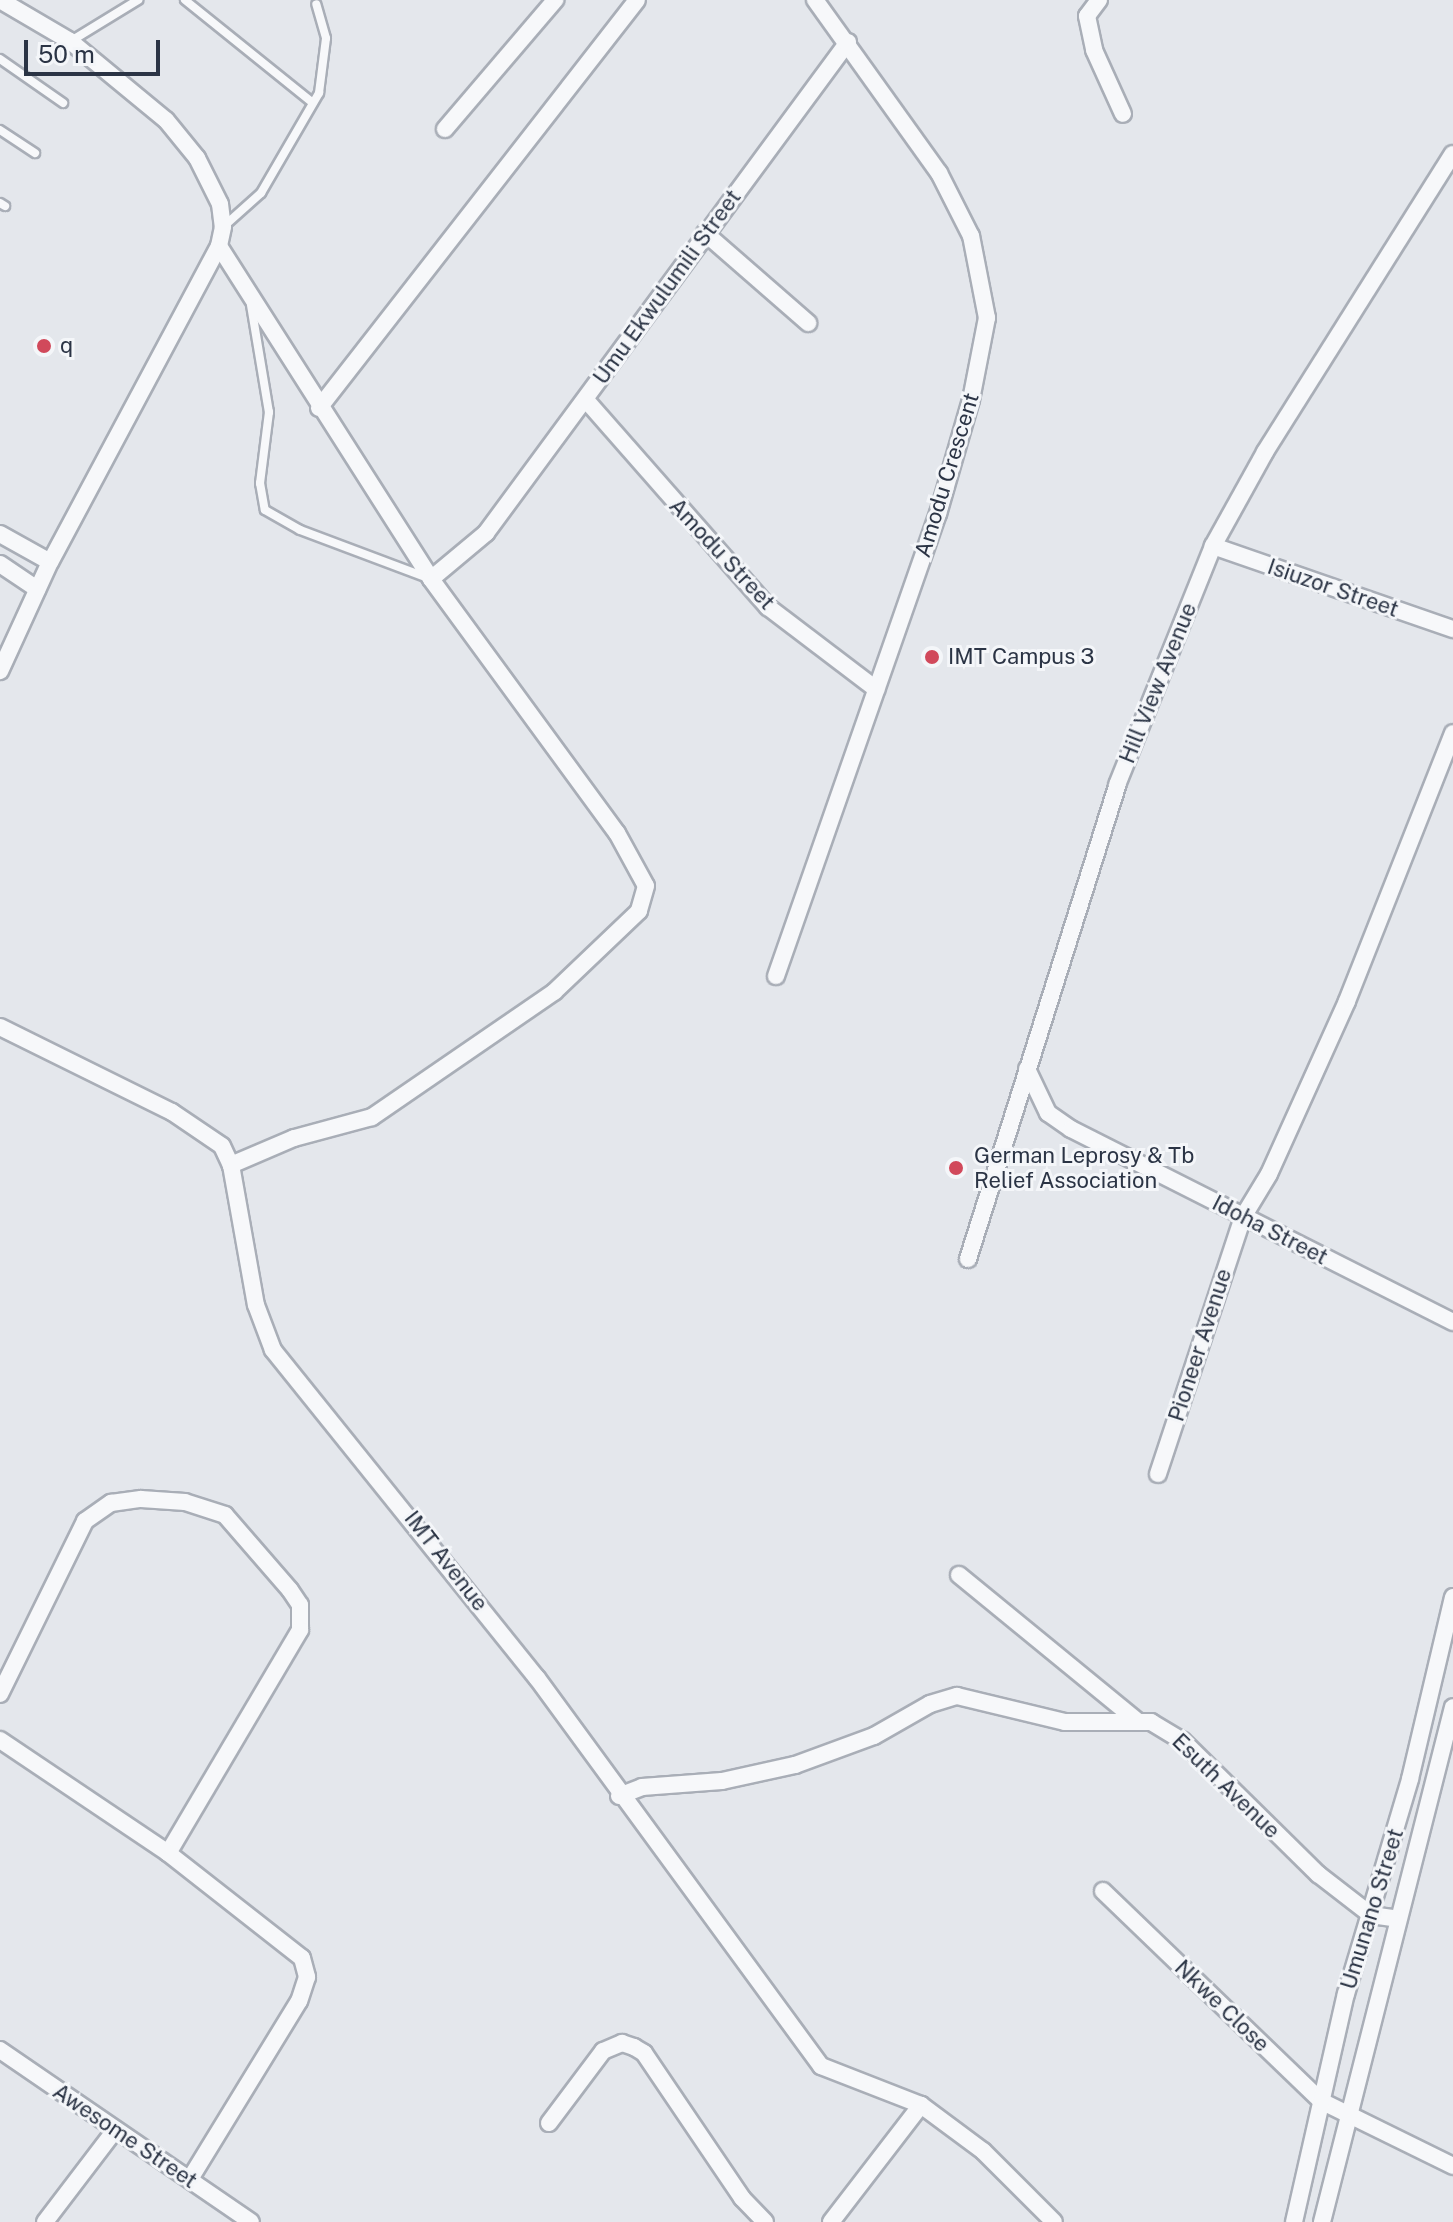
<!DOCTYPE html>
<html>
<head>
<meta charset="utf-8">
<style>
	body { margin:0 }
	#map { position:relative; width:1453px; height:2222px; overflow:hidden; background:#e4e7ec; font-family:"Public Sans",sans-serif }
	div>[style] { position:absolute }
	.roads { filter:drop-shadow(2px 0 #a9aeb7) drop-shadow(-2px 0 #a9aeb7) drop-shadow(0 2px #a9aeb7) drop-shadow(0 -2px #a9aeb7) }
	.lane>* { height:8px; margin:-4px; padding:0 4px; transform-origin:4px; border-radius:4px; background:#f7f8fa }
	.street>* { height:16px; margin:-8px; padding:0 8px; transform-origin:8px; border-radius:8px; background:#f7f8fa }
	.dots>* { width:22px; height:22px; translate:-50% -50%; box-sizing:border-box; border:4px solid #f4f6f9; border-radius:50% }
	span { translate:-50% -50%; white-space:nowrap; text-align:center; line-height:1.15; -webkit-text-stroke:6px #f4f6f9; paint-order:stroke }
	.street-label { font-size:22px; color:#2b3445 }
	.poi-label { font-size:22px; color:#2b3445 }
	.left { translate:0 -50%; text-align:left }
	.scale { position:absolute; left:24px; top:40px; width:136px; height:36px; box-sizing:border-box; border:4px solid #2b3445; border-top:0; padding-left:10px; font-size:24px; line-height:28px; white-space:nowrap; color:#2b3445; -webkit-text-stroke:6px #f4f6f9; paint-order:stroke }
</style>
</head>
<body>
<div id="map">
	<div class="roads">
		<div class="lane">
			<i style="left:185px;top:0;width:164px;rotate:38.8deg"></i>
			<i style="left:71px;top:41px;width:79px;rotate:-31.5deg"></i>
			<i style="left:0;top:59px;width:77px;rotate:34.9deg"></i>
			<i style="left:0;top:130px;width:42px;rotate:33.3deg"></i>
			<i style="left:0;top:203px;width:6px;rotate:31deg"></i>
			<i style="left:223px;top:227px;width:51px;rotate:-41.8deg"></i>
			<i style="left:261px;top:193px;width:116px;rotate:-59.9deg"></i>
			<i style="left:319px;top:93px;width:55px;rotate:-82.7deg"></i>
			<i style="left:326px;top:38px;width:35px;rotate:-106deg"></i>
			<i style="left:251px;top:305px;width:109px;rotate:80.5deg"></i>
			<i style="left:269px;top:412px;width:72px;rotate:97.2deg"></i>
			<i style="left:260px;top:483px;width:27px;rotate:80deg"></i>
			<i style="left:265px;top:510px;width:40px;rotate:29.7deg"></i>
			<i style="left:300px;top:530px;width:137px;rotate:20.6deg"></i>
		</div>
		<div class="street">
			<i style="left:0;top:0;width:81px;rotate:30.4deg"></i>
			<i style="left:70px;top:41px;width:124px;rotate:39.5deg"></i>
			<i style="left:166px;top:120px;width:49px;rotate:50.8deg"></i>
			<i style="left:197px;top:158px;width:51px;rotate:63.4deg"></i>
			<i style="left:220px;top:204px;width:23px;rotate:83deg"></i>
			<i style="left:223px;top:227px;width:19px;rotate:102deg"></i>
			<i style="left:219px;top:246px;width:358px;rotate:118.1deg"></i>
			<i style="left:50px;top:562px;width:120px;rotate:114.6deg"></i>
			<i style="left:1099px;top:0;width:20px;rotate:127deg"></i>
			<i style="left:1087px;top:16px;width:35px;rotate:78deg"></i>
			<i style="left:1094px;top:50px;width:70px;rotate:65.6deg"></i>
			<i style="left:445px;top:129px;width:170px;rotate:-49.5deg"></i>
			<i style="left:705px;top:233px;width:137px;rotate:41.1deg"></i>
			<i style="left:219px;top:246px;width:395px;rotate:57.5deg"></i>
			<i style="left:431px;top:579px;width:315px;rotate:53.8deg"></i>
			<i style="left:617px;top:833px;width:60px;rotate:61.3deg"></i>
			<i style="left:646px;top:886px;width:26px;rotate:106deg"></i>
			<i style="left:639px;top:911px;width:117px;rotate:136.4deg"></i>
			<i style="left:554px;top:992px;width:221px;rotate:145.5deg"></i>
			<i style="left:372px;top:1117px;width:81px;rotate:164.9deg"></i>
			<i style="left:294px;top:1138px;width:69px;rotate:156.8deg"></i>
			<i style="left:586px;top:400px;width:276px;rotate:48.7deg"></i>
			<i style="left:768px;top:607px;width:136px;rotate:37.2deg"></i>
			<i style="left:319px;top:408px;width:517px;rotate:-52.07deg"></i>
			<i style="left:0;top:534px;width:57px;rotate:29.2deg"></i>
			<i style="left:1213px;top:546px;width:254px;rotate:19.1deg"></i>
			<i style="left:0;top:564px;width:45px;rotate:34deg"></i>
			<i style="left:431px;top:579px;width:72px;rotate:-39.9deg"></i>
			<i style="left:486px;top:533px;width:610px;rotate:-53.6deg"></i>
			<i style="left:776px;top:976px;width:490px;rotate:-70.7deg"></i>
			<i style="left:938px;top:514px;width:119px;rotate:-73.9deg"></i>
			<i style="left:971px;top:400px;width:84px;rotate:-79deg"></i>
			<i style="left:987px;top:318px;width:84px;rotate:-101deg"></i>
			<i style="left:971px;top:236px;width:71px;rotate:-116.9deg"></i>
			<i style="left:939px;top:173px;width:213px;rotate:-125.6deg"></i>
			<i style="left:0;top:1027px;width:192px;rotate:26.3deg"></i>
			<i style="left:172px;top:1112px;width:60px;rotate:34.2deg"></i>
			<i style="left:222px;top:1146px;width:21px;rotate:65deg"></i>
			<i style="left:231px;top:1165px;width:142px;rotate:79.9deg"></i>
			<i style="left:256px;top:1305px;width:48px;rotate:69.3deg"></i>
			<i style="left:273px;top:1350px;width:421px;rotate:51.2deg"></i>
			<i style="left:537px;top:1678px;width:481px;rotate:53.8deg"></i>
			<i style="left:821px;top:2066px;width:107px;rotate:21.3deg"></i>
			<i style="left:1027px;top:1069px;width:49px;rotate:64.5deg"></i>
			<i style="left:1048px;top:1113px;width:28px;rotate:35deg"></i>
			<i style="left:1071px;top:1129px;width:428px;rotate:26.8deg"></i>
			<i style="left:968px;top:1259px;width:497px;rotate:-72.5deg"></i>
			<i style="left:1117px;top:785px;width:258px;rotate:-68.1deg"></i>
			<i style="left:1213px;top:546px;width:107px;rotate:-61deg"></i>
			<i style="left:1265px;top:452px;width:352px;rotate:-57.8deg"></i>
			<i style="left:1158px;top:1474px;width:271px;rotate:-71.7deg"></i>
			<i style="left:1243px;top:1217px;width:50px;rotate:-58.8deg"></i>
			<i style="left:1269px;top:1174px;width:190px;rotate:-65.7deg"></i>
			<i style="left:1347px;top:1001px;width:288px;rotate:-68.4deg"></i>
			<i style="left:959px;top:1575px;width:229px;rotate:39.3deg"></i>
			<i style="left:0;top:1694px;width:193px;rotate:-63.8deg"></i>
			<i style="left:85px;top:1521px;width:32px;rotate:-35deg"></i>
			<i style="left:111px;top:1503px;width:30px;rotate:-8deg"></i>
			<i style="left:141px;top:1499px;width:44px;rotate:3.9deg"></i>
			<i style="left:185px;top:1502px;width:42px;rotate:18deg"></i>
			<i style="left:225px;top:1515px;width:99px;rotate:49.1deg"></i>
			<i style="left:290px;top:1590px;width:18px;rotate:56deg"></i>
			<i style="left:300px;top:1605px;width:25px;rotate:90deg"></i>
			<i style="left:300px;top:1630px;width:259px;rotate:120.6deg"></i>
			<i style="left:0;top:1740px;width:202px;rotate:33.9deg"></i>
			<i style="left:168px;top:1853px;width:170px;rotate:38.1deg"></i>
			<i style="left:302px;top:1958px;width:20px;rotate:75deg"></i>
			<i style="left:307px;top:1977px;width:25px;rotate:108deg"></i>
			<i style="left:299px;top:2001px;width:209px;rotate:121.5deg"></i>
			<i style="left:619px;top:1796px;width:25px;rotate:-21deg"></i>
			<i style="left:642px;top:1787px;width:80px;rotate:-4.3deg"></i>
			<i style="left:722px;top:1781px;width:75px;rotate:-12.4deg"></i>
			<i style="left:795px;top:1765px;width:84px;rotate:-20.2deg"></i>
			<i style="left:874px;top:1736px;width:64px;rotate:-29.7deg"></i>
			<i style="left:930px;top:1704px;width:28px;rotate:-17deg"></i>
			<i style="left:957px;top:1696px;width:111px;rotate:13.5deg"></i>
			<i style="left:1065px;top:1722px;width:86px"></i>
			<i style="left:1151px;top:1722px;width:37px;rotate:31deg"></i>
			<i style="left:1183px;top:1741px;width:190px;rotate:44.6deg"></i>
			<i style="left:1318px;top:1874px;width:67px;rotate:37.7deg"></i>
			<i style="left:1371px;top:1915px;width:27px;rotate:8deg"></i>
			<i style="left:1103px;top:1891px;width:303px;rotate:43.9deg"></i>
			<i style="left:1321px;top:2101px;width:147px;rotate:26.2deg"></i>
			<i style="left:0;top:2050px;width:304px;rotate:34.4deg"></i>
			<i style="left:549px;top:2123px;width:90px;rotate:-53.1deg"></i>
			<i style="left:603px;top:2051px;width:21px;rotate:-23deg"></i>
			<i style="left:622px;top:2043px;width:13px;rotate:18deg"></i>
			<i style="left:634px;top:2047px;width:12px;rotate:31deg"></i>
			<i style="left:644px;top:2053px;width:175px;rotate:55.9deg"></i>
			<i style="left:742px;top:2198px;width:33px;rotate:46deg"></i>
			<i style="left:45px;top:2222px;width:116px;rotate:-52.7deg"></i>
			<i style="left:831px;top:2222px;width:148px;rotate:-52.4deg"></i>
			<i style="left:921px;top:2105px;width:77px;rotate:36.6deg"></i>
			<i style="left:983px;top:2151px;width:100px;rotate:45deg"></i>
			<i style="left:1294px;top:2222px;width:234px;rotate:-77.2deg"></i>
			<i style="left:1346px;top:1994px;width:224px;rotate:-73.4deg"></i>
			<i style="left:1410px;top:1779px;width:187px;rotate:-76.7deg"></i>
			<i style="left:1322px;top:2222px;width:531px;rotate:-75.73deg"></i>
		</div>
	</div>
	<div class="dots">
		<i style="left:44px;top:346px;background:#d1495b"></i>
		<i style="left:932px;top:657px;background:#d1495b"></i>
		<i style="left:956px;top:1168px;background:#d1495b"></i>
	</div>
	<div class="street-label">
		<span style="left:667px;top:287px;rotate:-54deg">Umu Ekwulumili Street</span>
		<span style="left:947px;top:475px;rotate:-73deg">Amodu Crescent</span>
		<span style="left:722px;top:554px;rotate:47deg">Amodu Street</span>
		<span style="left:1333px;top:588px;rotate:19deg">Isiuzor Street</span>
		<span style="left:1158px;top:683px;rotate:-68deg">Hill View Avenue</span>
		<span style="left:1270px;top:1230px;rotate:27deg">Idoha Street</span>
		<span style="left:1200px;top:1345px;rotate:-72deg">Pioneer Avenue</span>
		<span style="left:446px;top:1561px;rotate:52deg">IMT Avenue</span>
		<span style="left:1226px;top:1786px;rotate:44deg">Esuth Avenue</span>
		<span style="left:1372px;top:1909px;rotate:-73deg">Umunano Street</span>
		<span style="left:1222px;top:2006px;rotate:44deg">Nkwe Close</span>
		<span style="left:125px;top:2136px;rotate:34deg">Awesome Street</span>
	</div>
	<div class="poi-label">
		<span class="left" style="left:60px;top:346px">q</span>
		<span class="left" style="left:948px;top:657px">IMT Campus 3</span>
		<span class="left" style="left:974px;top:1168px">German Leprosy &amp; Tb<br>Relief Association</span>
	</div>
	<div class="scale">50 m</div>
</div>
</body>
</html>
